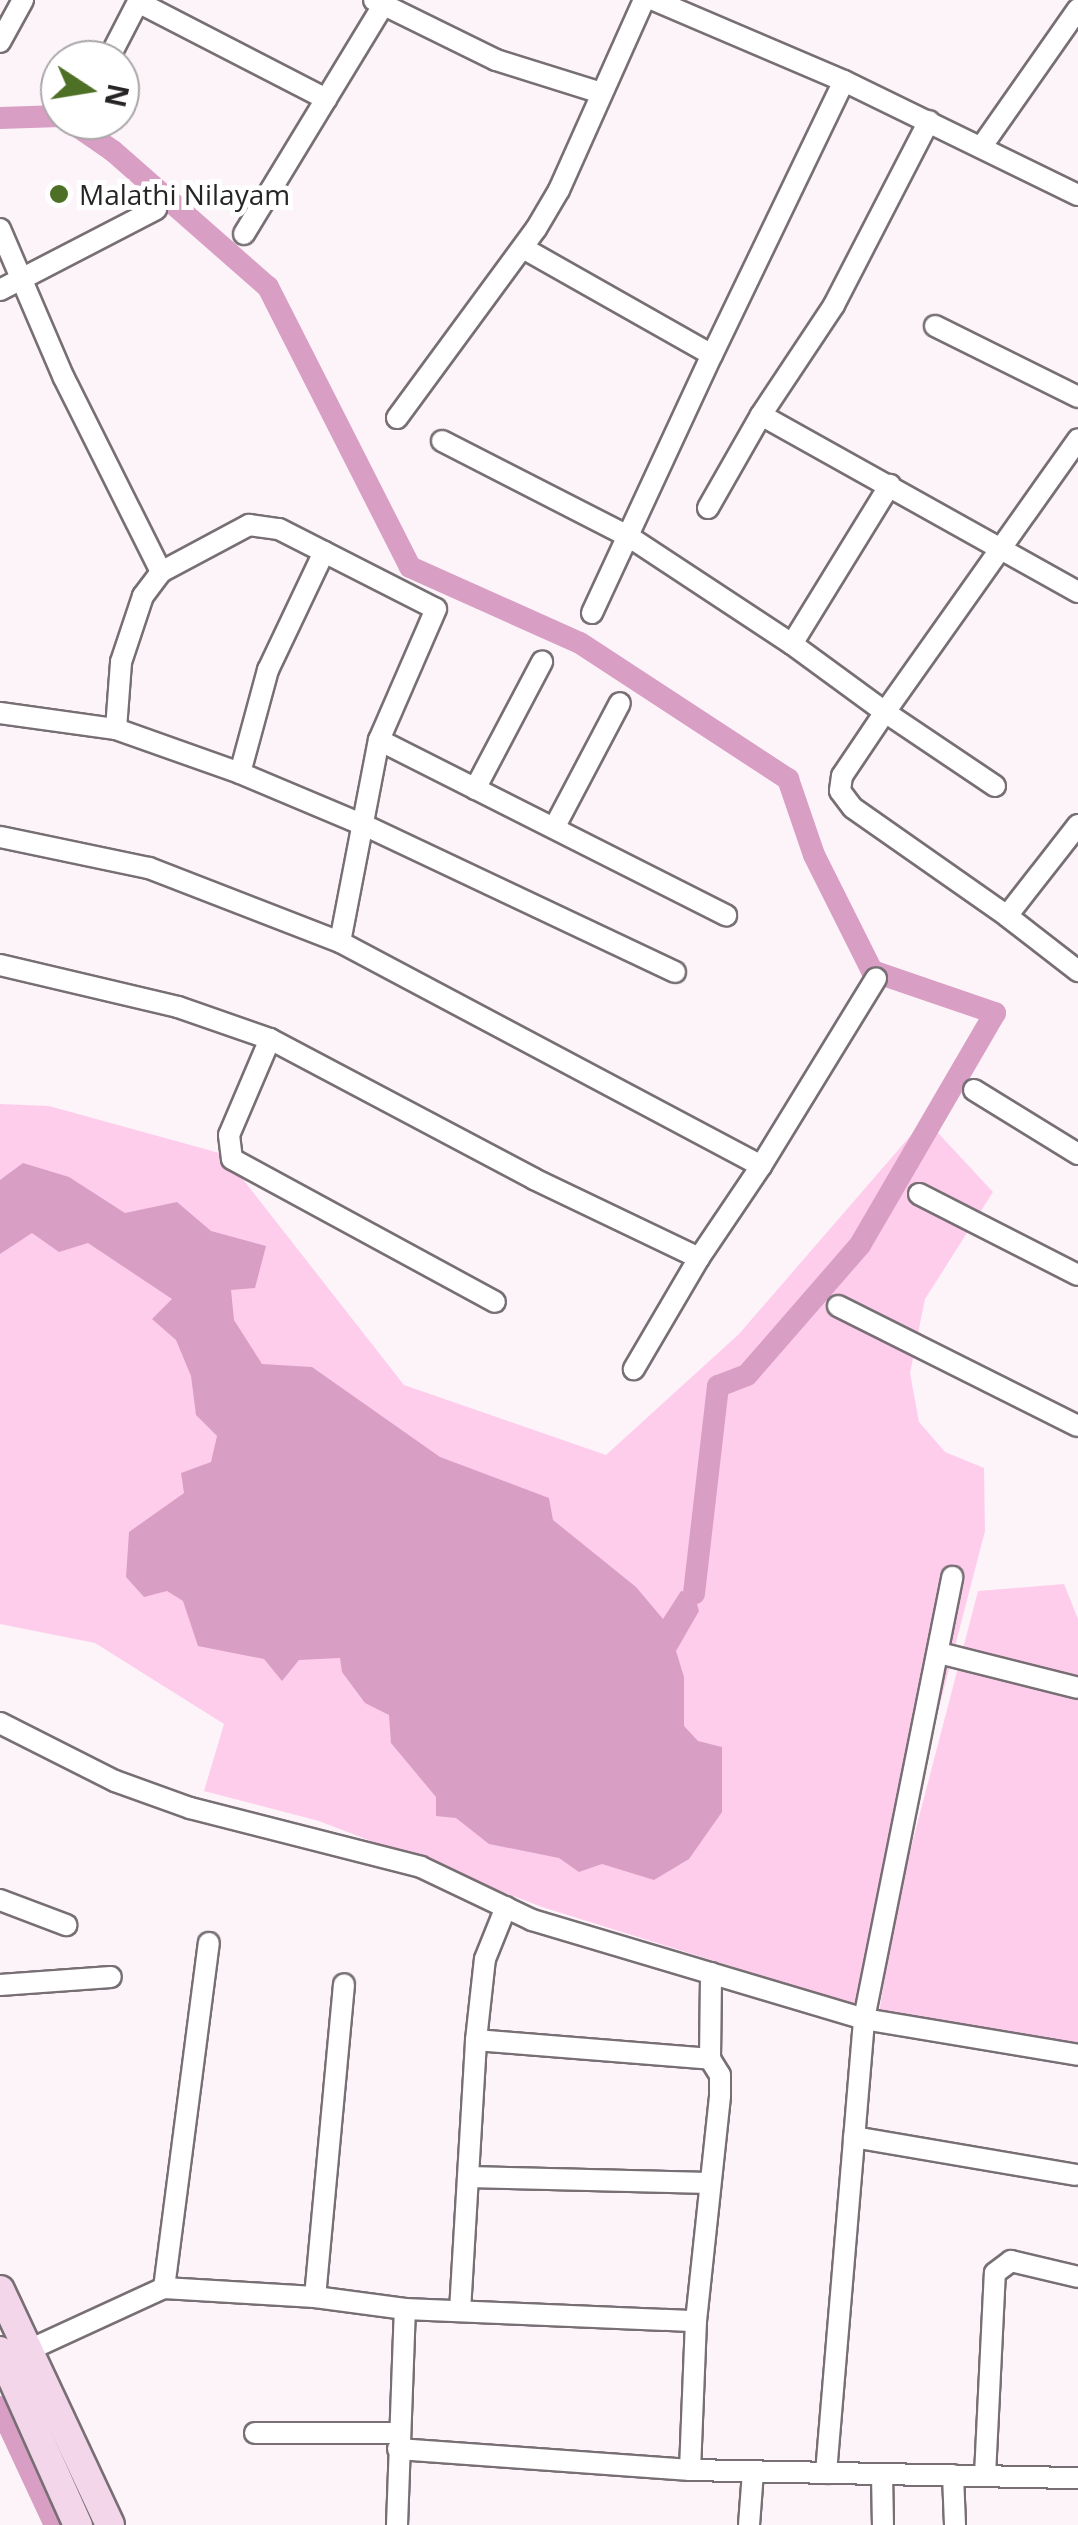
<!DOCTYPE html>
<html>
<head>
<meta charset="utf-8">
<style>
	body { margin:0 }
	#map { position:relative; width:1078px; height:2525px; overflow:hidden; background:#fdf4f9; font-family:"Open Sans",sans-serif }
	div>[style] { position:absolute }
	.green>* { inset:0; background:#fecdec }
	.water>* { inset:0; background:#d99ec4 }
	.canal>* { height:22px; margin:-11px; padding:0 11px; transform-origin:11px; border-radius:11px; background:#d99ec4 }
	.roads { filter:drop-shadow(2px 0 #776f74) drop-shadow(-2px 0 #776f74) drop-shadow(0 2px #776f74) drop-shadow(0 -2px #776f74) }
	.minor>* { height:20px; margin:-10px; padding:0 10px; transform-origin:10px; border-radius:10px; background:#fff }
	.secondary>* { height:28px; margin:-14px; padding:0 14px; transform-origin:14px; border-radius:14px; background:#f4d6eb }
	.dots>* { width:28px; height:28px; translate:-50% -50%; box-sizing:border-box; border:5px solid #fff; border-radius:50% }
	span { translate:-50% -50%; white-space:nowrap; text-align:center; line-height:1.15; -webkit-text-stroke:10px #fff; paint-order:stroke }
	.poi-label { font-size:28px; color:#272426 }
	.left { translate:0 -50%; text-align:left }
	.north { position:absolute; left:40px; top:40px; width:100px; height:100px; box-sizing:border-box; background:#fff; border:2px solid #a9a7a8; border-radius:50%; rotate:102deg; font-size:28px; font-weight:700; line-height:40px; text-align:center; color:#272426 }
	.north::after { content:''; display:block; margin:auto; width:35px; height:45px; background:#4e6f26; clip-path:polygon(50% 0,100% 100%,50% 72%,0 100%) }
</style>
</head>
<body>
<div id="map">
	<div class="green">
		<i style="clip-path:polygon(0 1104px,49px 1106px,223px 1154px,404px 1385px,606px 1455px,739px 1334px,925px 1119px,993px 1192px,925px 1299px,910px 1373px,919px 1422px,945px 1452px,984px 1468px,985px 1531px,861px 2007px,542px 1907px,319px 1821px,204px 1791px,224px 1724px,95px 1643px,0 1624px)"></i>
		<i style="clip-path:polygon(1064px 1584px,1078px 1619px,1078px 2047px,879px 2014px,896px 1905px,978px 1591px)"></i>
	</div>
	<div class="water">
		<i style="clip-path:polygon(23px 1163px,69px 1177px,125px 1213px,177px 1202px,211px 1231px,266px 1246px,255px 1288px,231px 1290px,234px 1320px,262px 1364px,312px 1367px,440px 1457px,549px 1498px,553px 1520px,636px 1587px,663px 1619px,681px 1591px,694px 1594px,699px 1611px,676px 1651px,684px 1677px,684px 1726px,698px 1741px,722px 1747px,722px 1812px,689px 1859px,654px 1880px,602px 1864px,579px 1872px,559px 1858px,489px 1844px,456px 1818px,436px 1816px,436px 1797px,391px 1743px,389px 1715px,365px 1703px,342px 1672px,340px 1658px,299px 1660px,282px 1681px,264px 1659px,198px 1646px,183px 1601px,167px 1591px,144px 1597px,126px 1577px,129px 1532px,184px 1493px,181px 1473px,211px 1462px,217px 1436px,196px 1415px,191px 1376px,176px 1340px,152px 1319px,172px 1299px,88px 1243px,59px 1252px,32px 1233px,0 1254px,0 1180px)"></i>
	</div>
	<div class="canal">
		<i style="left:0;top:118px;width:60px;rotate:-1.9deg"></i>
		<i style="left:68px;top:120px;width:55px;rotate:34.6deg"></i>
		<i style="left:113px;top:151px;width:206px;rotate:41.3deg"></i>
		<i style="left:268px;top:287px;width:314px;rotate:63.1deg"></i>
		<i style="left:410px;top:567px;width:186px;rotate:24.1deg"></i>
		<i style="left:580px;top:643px;width:249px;rotate:33.2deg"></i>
		<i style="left:788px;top:779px;width:80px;rotate:71.1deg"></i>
		<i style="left:814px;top:855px;width:130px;rotate:63.4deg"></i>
		<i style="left:872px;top:971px;width:130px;rotate:18.9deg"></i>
		<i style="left:995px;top:1013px;width:268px;rotate:120.2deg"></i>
		<i style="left:860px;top:1245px;width:172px;rotate:131deg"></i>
		<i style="left:747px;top:1375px;width:31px;rotate:159deg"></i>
		<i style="left:718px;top:1386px;width:209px;rotate:96.6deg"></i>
		<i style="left:0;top:2407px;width:130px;rotate:65deg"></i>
	</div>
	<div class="roads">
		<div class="minor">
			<i style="left:374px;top:0;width:136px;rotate:26.2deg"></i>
			<i style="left:496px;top:60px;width:110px;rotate:17.4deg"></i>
			<i style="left:654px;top:0;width:207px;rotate:23.1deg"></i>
			<i style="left:844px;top:81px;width:260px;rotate:26deg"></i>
			<i style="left:138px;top:2px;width:212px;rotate:27.3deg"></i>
			<i style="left:0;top:42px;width:48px;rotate:-61.3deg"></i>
			<i style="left:108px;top:60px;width:68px;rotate:-62.7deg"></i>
			<i style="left:982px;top:146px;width:167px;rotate:-55deg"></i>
			<i style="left:0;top:229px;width:162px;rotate:66.8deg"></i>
			<i style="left:64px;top:378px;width:217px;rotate:63.4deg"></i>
			<i style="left:244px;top:234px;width:274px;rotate:-58.7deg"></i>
			<i style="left:523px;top:248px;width:217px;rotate:29.5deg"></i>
			<i style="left:712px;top:355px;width:304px;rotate:-64.3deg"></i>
			<i style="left:0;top:290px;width:176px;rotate:-27.4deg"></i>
			<i style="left:935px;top:326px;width:160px;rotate:26.4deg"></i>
			<i style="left:761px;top:415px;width:363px;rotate:29.2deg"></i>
			<i style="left:397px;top:418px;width:235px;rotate:-53.7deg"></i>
			<i style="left:536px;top:229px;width:45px;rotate:-59.5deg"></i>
			<i style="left:559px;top:190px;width:208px;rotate:-65.9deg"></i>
			<i style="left:442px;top:441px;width:209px;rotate:27.1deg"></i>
			<i style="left:628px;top:536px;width:196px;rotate:33.4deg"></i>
			<i style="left:792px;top:644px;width:115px;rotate:36.2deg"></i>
			<i style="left:885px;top:712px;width:334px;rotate:-54.7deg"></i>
			<i style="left:708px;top:508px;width:107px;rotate:-60.3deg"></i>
			<i style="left:761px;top:415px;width:132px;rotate:-56.4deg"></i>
			<i style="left:834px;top:305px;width:207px;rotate:-62.7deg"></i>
			<i style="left:592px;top:613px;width:285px;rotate:-65.1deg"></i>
			<i style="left:792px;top:644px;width:187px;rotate:-58.4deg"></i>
			<i style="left:0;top:713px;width:117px;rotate:7.9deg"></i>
			<i style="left:116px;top:729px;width:132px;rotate:19.5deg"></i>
			<i style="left:240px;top:773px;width:134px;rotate:22.8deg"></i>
			<i style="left:364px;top:825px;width:344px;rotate:25.3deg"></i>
			<i style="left:116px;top:729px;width:67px;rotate:-85.7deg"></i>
			<i style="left:121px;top:662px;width:70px;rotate:-71.6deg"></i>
			<i style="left:143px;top:596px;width:30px;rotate:-53deg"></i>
			<i style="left:161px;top:572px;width:100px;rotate:-28.1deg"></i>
			<i style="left:249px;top:525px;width:30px;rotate:8deg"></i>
			<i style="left:279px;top:529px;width:176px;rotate:27deg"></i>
			<i style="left:436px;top:609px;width:143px;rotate:113.5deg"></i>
			<i style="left:240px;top:773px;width:107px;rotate:-74.8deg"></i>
			<i style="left:268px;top:670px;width:131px;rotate:-64.6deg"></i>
			<i style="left:995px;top:786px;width:133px;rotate:-146.1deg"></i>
			<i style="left:885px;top:712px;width:77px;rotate:123.9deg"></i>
			<i style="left:842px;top:776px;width:15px;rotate:98deg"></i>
			<i style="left:840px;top:791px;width:21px;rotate:53deg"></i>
			<i style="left:853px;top:808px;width:188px;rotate:35deg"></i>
			<i style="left:475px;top:789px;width:144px;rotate:-62.2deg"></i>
			<i style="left:1078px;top:825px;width:115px;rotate:128deg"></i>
			<i style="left:1007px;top:916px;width:90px;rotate:37.8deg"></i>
			<i style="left:554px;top:828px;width:141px;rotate:-62.2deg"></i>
			<i style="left:0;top:837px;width:152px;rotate:11.8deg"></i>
			<i style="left:149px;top:868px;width:205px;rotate:21.2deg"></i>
			<i style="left:340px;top:942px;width:477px;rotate:28deg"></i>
			<i style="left:761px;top:1166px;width:220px;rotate:-58.5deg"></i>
			<i style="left:340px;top:942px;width:206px;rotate:-79.1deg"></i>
			<i style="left:379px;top:740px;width:389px;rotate:26.8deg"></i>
			<i style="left:0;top:965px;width:183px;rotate:13.3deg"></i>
			<i style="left:178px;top:1007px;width:97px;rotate:19.2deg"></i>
			<i style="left:270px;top:1039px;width:299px;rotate:27.9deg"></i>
			<i style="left:534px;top:1179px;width:183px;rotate:25.6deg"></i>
			<i style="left:699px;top:1258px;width:129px;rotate:120.4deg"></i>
			<i style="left:270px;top:1039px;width:104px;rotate:113.1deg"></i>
			<i style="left:229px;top:1135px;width:24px;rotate:83deg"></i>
			<i style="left:232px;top:1159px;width:299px;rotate:28.5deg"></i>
			<i style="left:974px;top:1090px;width:122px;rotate:31.6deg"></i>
			<i style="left:919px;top:1194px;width:178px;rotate:27deg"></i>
			<i style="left:699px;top:1258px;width:111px;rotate:-56deg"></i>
			<i style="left:838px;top:1306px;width:268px;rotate:26.6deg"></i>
			<i style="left:939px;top:1653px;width:143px;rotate:14.1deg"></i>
			<i style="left:0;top:1723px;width:129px;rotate:26.8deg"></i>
			<i style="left:115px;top:1781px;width:80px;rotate:19.8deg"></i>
			<i style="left:190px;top:1808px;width:238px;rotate:14.3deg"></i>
			<i style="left:421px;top:1867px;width:123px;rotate:25.5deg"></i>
			<i style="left:532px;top:1920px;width:346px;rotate:16.6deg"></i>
			<i style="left:864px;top:2019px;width:217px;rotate:9.5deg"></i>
			<i style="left:0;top:1900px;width:71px;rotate:20.7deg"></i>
			<i style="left:0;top:1985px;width:111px;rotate:-4.1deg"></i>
			<i style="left:476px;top:2040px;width:235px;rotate:4.6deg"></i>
			<i style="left:854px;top:2137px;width:225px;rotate:9.7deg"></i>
			<i style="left:468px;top:2177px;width:242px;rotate:1.4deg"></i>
			<i style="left:164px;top:2288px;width:151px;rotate:3.4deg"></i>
			<i style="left:315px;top:2297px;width:91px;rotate:7.6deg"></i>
			<i style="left:405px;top:2309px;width:291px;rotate:2.4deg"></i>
			<i style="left:315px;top:2297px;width:314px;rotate:-84.7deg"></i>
			<i style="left:460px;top:2311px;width:271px;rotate:-86.6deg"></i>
			<i style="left:476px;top:2040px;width:81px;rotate:-83.7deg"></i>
			<i style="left:485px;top:1959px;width:56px;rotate:-68deg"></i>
			<i style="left:18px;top:2355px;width:161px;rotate:-24.7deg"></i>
			<i style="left:164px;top:2288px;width:348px;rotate:-82.6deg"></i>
			<i style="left:255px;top:2433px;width:144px"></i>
			<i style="left:398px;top:2449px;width:293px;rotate:4.1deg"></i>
			<i style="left:690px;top:2470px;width:388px;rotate:1.2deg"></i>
			<i style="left:690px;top:2470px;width:149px;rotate:-87.7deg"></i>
			<i style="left:696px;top:2321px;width:227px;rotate:-83.9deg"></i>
			<i style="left:720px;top:2095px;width:20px;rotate:-90deg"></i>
			<i style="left:720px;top:2075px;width:19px;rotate:-122deg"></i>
			<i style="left:710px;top:2059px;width:86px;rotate:-89.3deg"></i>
			<i style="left:826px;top:2473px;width:456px;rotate:-85.2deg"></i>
			<i style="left:864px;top:2019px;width:451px;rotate:-78.7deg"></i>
			<i style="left:882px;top:2474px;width:51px;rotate:88.9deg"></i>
			<i style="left:953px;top:2475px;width:50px;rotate:87.7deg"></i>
			<i style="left:985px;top:2475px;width:202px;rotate:-87.2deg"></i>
			<i style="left:995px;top:2273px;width:20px;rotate:-37deg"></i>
			<i style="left:1011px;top:2261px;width:69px;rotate:13.4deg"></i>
			<i style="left:397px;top:2525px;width:216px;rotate:-87.9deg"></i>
			<i style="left:749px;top:2525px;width:53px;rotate:-85.7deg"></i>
		</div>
		<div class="secondary">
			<i style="left:0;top:2290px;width:259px;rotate:64.9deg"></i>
			<i style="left:0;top:2351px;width:191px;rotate:65.9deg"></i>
		</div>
	</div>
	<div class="dots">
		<i style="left:59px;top:194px;background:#4e6f26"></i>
	</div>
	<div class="poi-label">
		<span class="left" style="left:79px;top:194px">Malathi Nilayam</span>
	</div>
	<div class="north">N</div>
</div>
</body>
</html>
